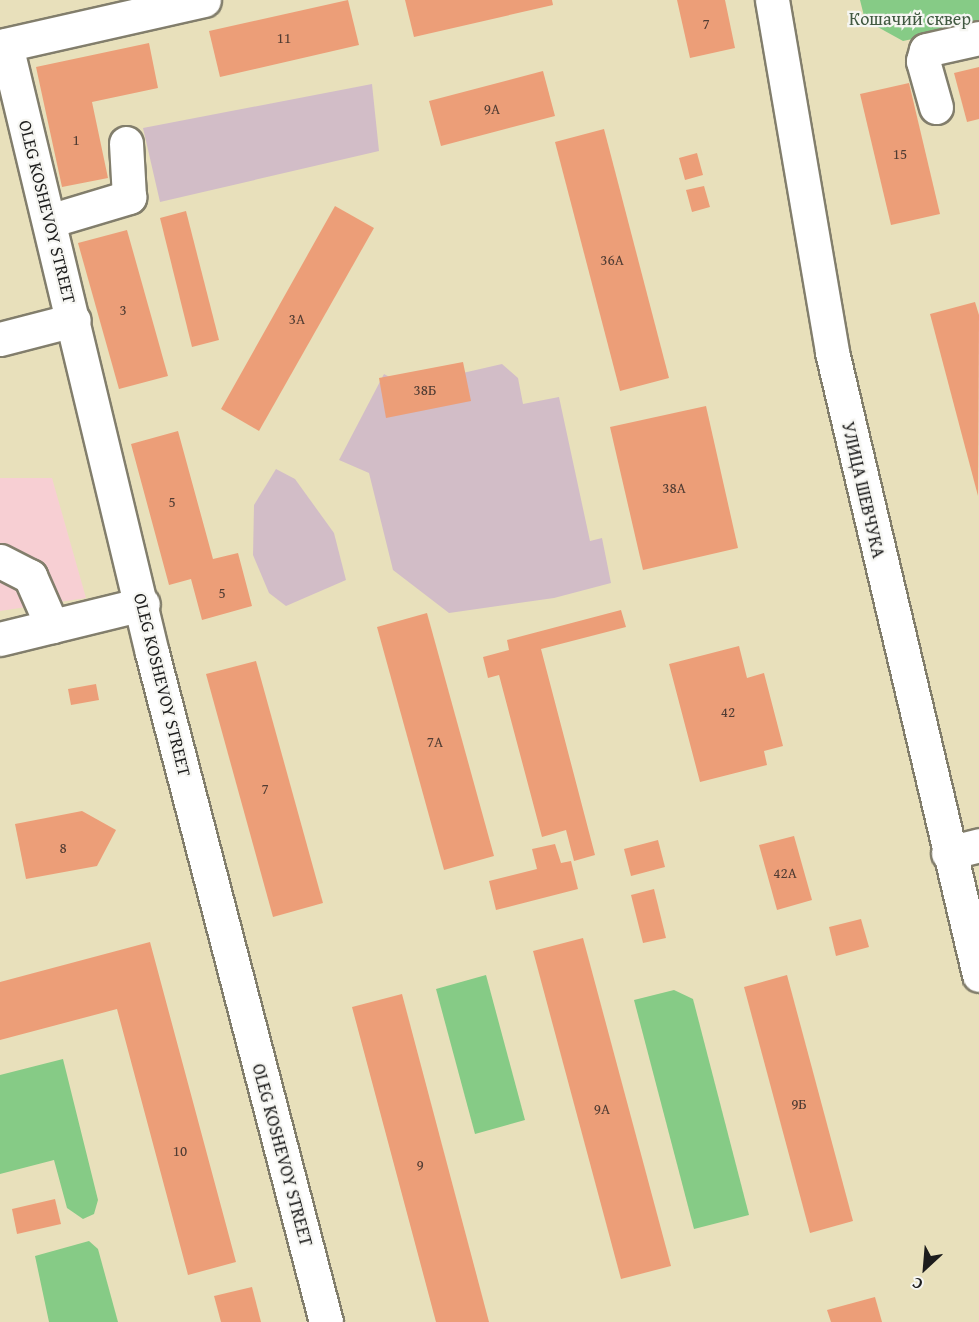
<!DOCTYPE html>
<html>
<head>
<meta charset="utf-8">
<style>
	body { margin:0 }
	#map { position:relative; width:979px; height:1322px; overflow:hidden; background:#e8e0bb; font-family:"Gentium Book Plus",serif }
	div>[style] { position:absolute }
	.built>* { inset:0; background:#f7cfd3 }
	.industrial>* { inset:0; background:#d2bdc7 }
	.green>* { inset:0; background:#86cb86 }
	.building>* { inset:0; background:#ec9e78 }
	.roads { filter:drop-shadow(2px 0 #827e6c) drop-shadow(-2px 0 #827e6c) drop-shadow(0 2px #827e6c) drop-shadow(0 -2px #827e6c) }
	.minor>* { height:33px; margin:-16.5px; padding:0 16.5px; transform-origin:16.5px; border-radius:16.5px; background:#fff }
	.major>* { height:33px; margin:-16.5px; padding:0 16.5px; transform-origin:16.5px; border-radius:16.5px; background:#fff }
	span { translate:-50% -50%; white-space:nowrap; text-align:center; line-height:1.15; -webkit-text-stroke:4.5px #f6f6f2; paint-order:stroke }
	.number-label { font-size:15px; color:#503c33 }
	.number-label span { -webkit-text-stroke-width:0 }
	.park-label { font-size:18px; color:#415941 }
	.street-label { font-size:18px; color:#1c1c1c }
	.north { position:absolute; left:895px; top:1238px; width:60px; height:60px; -webkit-text-stroke:4px #f6f6f2; paint-order:stroke; rotate:206deg; font-size:16px; font-weight:700; line-height:24px; text-align:center; color:#1c1c1c }
	.north::after { content:''; display:block; margin:auto; width:21px; height:27px; background:#1c1c1c; clip-path:polygon(50% 0,100% 100%,50% 72%,0 100%) }
</style>
</head>
<body>
<div id="map">
	<div class="built">
		<i style="clip-path:polygon(0 478px,52px 478px,86px 598px,0 611px)"></i>
	</div>
	<div class="industrial">
		<i style="clip-path:polygon(372px 84px,379px 151px,160px 202px,143px 128px)"></i>
		<i style="clip-path:polygon(502px 364px,518px 378px,523px 404px,559px 397px,590px 541px,602px 538px,611px 583px,554px 598px,449px 613px,393px 570px,369px 473px,339px 460px,384px 374px,406px 386px)"></i>
		<i style="clip-path:polygon(276px 469px,295px 479px,334px 533px,346px 580px,286px 606px,269px 593px,253px 555px,254px 505px)"></i>
	</div>
	<div class="green">
		<i style="clip-path:polygon(860px 0,979px 0,979px 25px,903px 41px,865px 20px)"></i>
		<i style="clip-path:polygon(486px 975px,525px 1120px,475px 1134px,436px 989px)"></i>
		<i style="clip-path:polygon(674px 990px,693px 999px,749px 1215px,694px 1229px,634px 1000px)"></i>
		<i style="clip-path:polygon(63px 1059px,98px 1200px,94px 1214px,83px 1219px,67px 1208px,54px 1160px,0 1174px,0 1075px)"></i>
		<i style="clip-path:polygon(89px 1241px,98px 1249px,118px 1322px,49px 1322px,35px 1256px)"></i>
	</div>
	<div class="building">
		<i style="clip-path:polygon(348px 0,359px 45px,220px 77px,209px 31px)"></i>
		<i style="clip-path:polygon(405px 0,552px 0,553px 5px,414px 37px)"></i>
		<i style="clip-path:polygon(677px 0,725px 0,735px 48px,690px 58px)"></i>
		<i style="clip-path:polygon(149px 43px,158px 88px,92px 102px,108px 178px,62px 187px,36px 67px)"></i>
		<i style="clip-path:polygon(979px 67px,979px 119px,967px 122px,954px 73px)"></i>
		<i style="clip-path:polygon(543px 71px,555px 116px,441px 146px,429px 101px)"></i>
		<i style="clip-path:polygon(909px 83px,940px 214px,891px 225px,860px 94px)"></i>
		<i style="clip-path:polygon(604px 129px,669px 378px,620px 391px,555px 142px)"></i>
		<i style="clip-path:polygon(697px 153px,703px 175px,685px 180px,679px 158px)"></i>
		<i style="clip-path:polygon(704px 186px,710px 207px,692px 212px,686px 190px)"></i>
		<i style="clip-path:polygon(335px 206px,374px 228px,259px 431px,221px 409px)"></i>
		<i style="clip-path:polygon(186px 211px,219px 340px,192px 347px,160px 218px)"></i>
		<i style="clip-path:polygon(127px 230px,168px 376px,119px 389px,78px 243px)"></i>
		<i style="clip-path:polygon(975px 302px,979px 315px,978px 496px,930px 314px)"></i>
		<i style="clip-path:polygon(463px 362px,471px 401px,386px 418px,379px 378px)"></i>
		<i style="clip-path:polygon(706px 406px,738px 548px,643px 570px,610px 427px)"></i>
		<i style="clip-path:polygon(178px 431px,213px 559px,238px 553px,252px 606px,202px 620px,191px 579px,169px 585px,131px 444px)"></i>
		<i style="clip-path:polygon(621px 610px,626px 627px,541px 649px,595px 855px,574px 861px,566px 830px,542px 837px,499px 675px,488px 678px,483px 657px,509px 650px,507px 640px)"></i>
		<i style="clip-path:polygon(427px 613px,494px 856px,444px 870px,377px 627px)"></i>
		<i style="clip-path:polygon(739px 646px,747px 678px,764px 673px,783px 746px,764px 751px,767px 765px,700px 782px,669px 664px)"></i>
		<i style="clip-path:polygon(256px 661px,323px 903px,273px 917px,206px 674px)"></i>
		<i style="clip-path:polygon(96px 684px,99px 700px,71px 705px,68px 689px)"></i>
		<i style="clip-path:polygon(82px 811px,116px 830px,97px 866px,26px 879px,15px 824px)"></i>
		<i style="clip-path:polygon(794px 836px,812px 900px,777px 910px,759px 845px)"></i>
		<i style="clip-path:polygon(658px 840px,665px 867px,631px 876px,624px 849px)"></i>
		<i style="clip-path:polygon(555px 844px,561px 863px,571px 861px,578px 889px,496px 910px,489px 881px,537px 869px,532px 849px)"></i>
		<i style="clip-path:polygon(654px 889px,666px 938px,643px 943px,631px 895px)"></i>
		<i style="clip-path:polygon(861px 919px,869px 947px,836px 956px,829px 927px)"></i>
		<i style="clip-path:polygon(583px 938px,671px 1266px,621px 1279px,533px 951px)"></i>
		<i style="clip-path:polygon(150px 942px,236px 1262px,188px 1275px,117px 1009px,0 1040px,0 982px)"></i>
		<i style="clip-path:polygon(787px 975px,853px 1221px,810px 1233px,744px 987px)"></i>
		<i style="clip-path:polygon(402px 994px,489px 1322px,436px 1322px,352px 1007px)"></i>
		<i style="clip-path:polygon(55px 1199px,61px 1224px,17px 1234px,12px 1209px)"></i>
		<i style="clip-path:polygon(252px 1287px,261px 1322px,221px 1322px,214px 1296px)"></i>
		<i style="clip-path:polygon(875px 1297px,882px 1322px,831px 1322px,827px 1310px)"></i>
	</div>
	<div class="roads">
		<div class="minor">
			<i style="left:6px;top:45px;width:625px;rotate:76.5deg"></i>
			<i style="left:152px;top:653px;width:691px;rotate:75.42deg"></i>
			<i style="left:0;top:46px;width:209px;rotate:-12.7deg"></i>
			<i style="left:936px;top:107px;width:48px;rotate:-105.8deg"></i>
			<i style="left:923px;top:61px;width:11px;rotate:-75deg"></i>
			<i style="left:926px;top:50px;width:54px;rotate:-12.8deg"></i>
			<i style="left:49px;top:221px;width:84px;rotate:-16.7deg"></i>
			<i style="left:129px;top:197px;width:54px;rotate:-93.2deg"></i>
			<i style="left:0;top:339px;width:76px;rotate:-14.4deg"></i>
			<i style="left:0;top:561px;width:34px;rotate:27deg"></i>
			<i style="left:30px;top:576px;width:55px;rotate:66.3deg"></i>
			<i style="left:0;top:639px;width:147px;rotate:-13.8deg"></i>
			<i style="left:948px;top:853px;width:32px;rotate:-14deg"></i>
		</div>
		<div class="major">
			<i style="left:772px;top:0;width:357px;rotate:80.3deg"></i>
			<i style="left:832px;top:352px;width:640px;rotate:76.72deg"></i>
		</div>
	</div>
	<div class="number-label">
		<span style="left:706px;top:24px">7</span>
		<span style="left:284px;top:38px">11</span>
		<span style="left:492px;top:109px">9А</span>
		<span style="left:76px;top:140px">1</span>
		<span style="left:900px;top:154px">15</span>
		<span style="left:612px;top:260px">36А</span>
		<span style="left:123px;top:310px">3</span>
		<span style="left:297px;top:319px">3А</span>
		<span style="left:425px;top:390px">38Б</span>
		<span style="left:674px;top:488px">38А</span>
		<span style="left:172px;top:502px">5</span>
		<span style="left:222px;top:593px">5</span>
		<span style="left:728px;top:712px">42</span>
		<span style="left:435px;top:742px">7А</span>
		<span style="left:265px;top:789px">7</span>
		<span style="left:63px;top:848px">8</span>
		<span style="left:785px;top:873px">42А</span>
		<span style="left:799px;top:1104px">9Б</span>
		<span style="left:602px;top:1109px">9А</span>
		<span style="left:180px;top:1151px">10</span>
		<span style="left:420px;top:1165px">9</span>
	</div>
	<div class="park-label">
		<span style="left:910px;top:19px">Кошачий сквер</span>
	</div>
	<div class="street-label">
		<span style="left:47px;top:212px;rotate:76deg">OLEG KOSHEVOY STREET</span>
		<span style="left:863px;top:490px;rotate:77deg">УЛИЦА ШЕВЧУКА</span>
		<span style="left:162px;top:685px;rotate:76deg">OLEG KOSHEVOY STREET</span>
		<span style="left:282px;top:1155px;rotate:75deg">OLEG KOSHEVOY STREET</span>
	</div>
	<div class="north">С</div>
</div>
</body>
</html>
